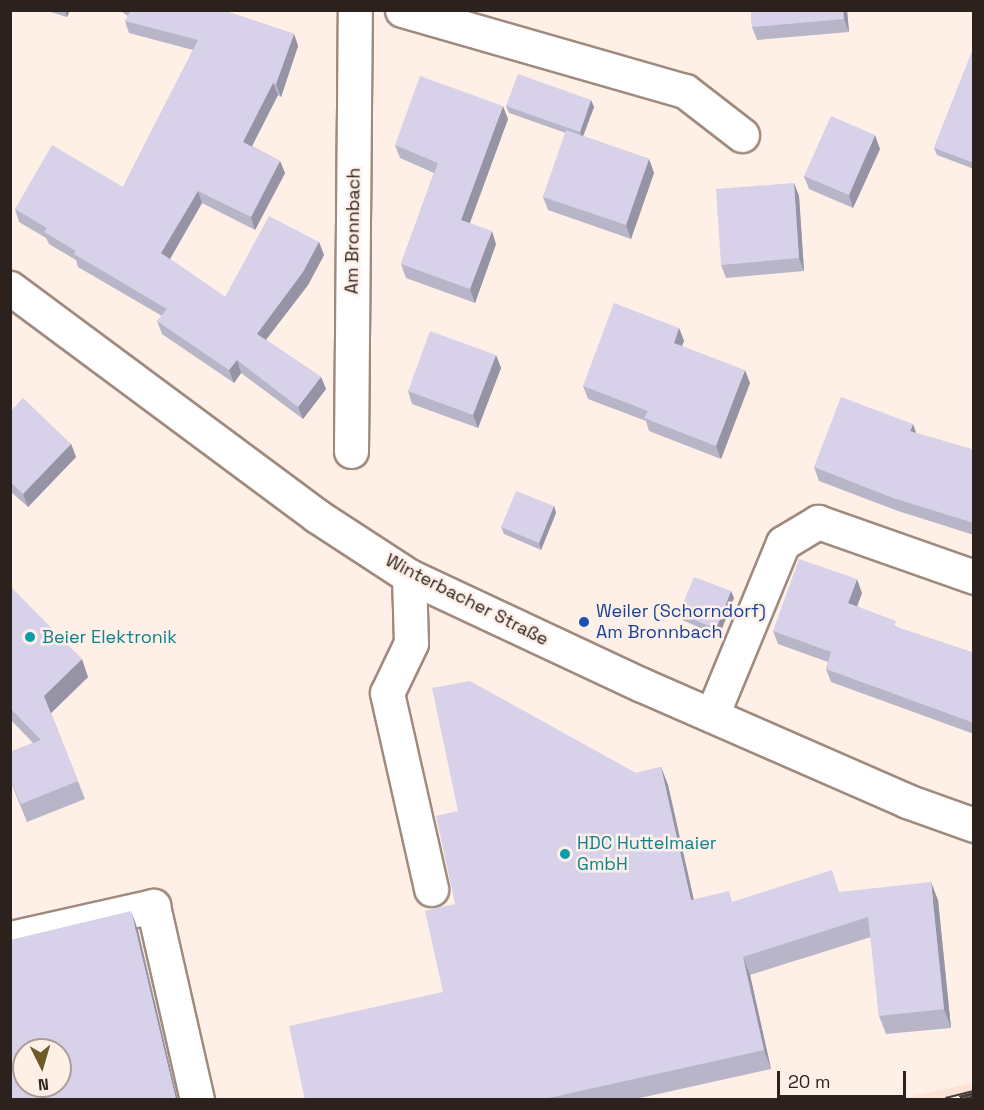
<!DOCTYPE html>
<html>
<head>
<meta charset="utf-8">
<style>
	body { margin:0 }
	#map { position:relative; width:984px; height:1110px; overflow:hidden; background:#feefe7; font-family:"Space Grotesk",sans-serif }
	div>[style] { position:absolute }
	.built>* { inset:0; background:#fde3d6 }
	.roads { filter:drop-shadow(2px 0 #a08a7e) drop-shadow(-2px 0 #a08a7e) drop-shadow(0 2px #a08a7e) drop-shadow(0 -2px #a08a7e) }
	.minor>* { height:33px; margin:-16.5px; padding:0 16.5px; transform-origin:16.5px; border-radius:16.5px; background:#fff }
	.rail>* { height:7px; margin-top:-3.5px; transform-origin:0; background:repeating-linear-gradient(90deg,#feefe7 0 14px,#473e39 0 28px); box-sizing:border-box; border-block:2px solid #473e39 }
	.wall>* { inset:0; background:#b9b5c9 }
	.shaded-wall>* { inset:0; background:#9693a4 }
	.building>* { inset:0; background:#d7d2ea }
	.dots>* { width:16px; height:16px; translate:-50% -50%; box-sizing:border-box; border:3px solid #feefe7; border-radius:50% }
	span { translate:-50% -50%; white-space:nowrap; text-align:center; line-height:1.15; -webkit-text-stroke:5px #feefe7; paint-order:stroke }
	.street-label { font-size:18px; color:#2b221e }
	.transit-label { font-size:18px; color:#164399 }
	.left { translate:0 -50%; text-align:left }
	.culture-label { font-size:18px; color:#0d838f }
	.frame { position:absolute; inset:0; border:12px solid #2b221e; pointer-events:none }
	.north { position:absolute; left:12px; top:1038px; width:60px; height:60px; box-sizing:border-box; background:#feefe7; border:2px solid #aa9d97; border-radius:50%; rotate:175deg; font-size:16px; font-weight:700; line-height:24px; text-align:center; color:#2b221e }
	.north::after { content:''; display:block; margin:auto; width:21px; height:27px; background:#6e5a29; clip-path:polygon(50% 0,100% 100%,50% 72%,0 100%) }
	.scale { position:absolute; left:777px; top:1071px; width:129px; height:27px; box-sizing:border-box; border:3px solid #2b221e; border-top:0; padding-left:8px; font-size:18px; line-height:21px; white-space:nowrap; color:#2b221e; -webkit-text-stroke:4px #feefe7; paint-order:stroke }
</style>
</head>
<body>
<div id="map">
	<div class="built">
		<i style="clip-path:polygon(973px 1083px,973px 1099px,900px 1099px)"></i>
	</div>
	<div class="roads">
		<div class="minor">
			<i style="left:402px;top:10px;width:294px;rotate:16deg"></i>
			<i style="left:685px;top:91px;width:72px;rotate:37.7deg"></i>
			<i style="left:10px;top:288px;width:382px;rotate:36.6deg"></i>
			<i style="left:317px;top:516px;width:110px;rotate:33.1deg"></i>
			<i style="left:409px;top:576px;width:257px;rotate:25.1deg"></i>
			<i style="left:642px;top:685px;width:289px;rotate:23.6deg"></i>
			<i style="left:907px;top:801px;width:71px;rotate:19.7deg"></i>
			<i style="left:351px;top:451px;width:441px;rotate:-89.5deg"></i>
			<i style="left:409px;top:576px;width:67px;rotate:88.3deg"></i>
			<i style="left:411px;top:643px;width:55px;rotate:115.6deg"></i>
			<i style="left:387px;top:693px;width:201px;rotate:77.3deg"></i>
			<i style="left:712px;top:715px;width:186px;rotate:-67.6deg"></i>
			<i style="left:783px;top:543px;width:41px;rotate:-31deg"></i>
			<i style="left:818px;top:522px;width:165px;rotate:19.4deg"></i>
			<i style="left:10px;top:938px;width:147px;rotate:-12.6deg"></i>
			<i style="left:153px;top:906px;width:199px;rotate:77.2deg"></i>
		</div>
	</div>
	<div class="rail">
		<i style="left:946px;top:1100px;width:29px;rotate:-14deg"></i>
	</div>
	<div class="wall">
		<i style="clip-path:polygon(44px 10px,70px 10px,67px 17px)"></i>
		<i style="clip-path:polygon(119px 10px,222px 10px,294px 34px,298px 46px,281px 97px,278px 95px,252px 146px,280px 161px,285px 173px,255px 230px,202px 203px,170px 259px,225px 297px,319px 242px,324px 255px,308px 285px,266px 340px,321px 377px,326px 389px,303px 419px,241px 373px,234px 383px,162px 334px,157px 321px,162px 316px,78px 267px,76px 260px,49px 244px,46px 238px,19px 222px,15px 209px,123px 187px,193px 50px,129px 33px,125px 21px,128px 16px)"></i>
		<i style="clip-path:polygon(751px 10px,847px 10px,849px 32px,757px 40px,752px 27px)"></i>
		<i style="clip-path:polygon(974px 47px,974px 169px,937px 155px,934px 148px)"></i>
		<i style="clip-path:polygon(591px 100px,594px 107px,583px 136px,649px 159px,654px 173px,631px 239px,548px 210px,543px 197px,566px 133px,509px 113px,506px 106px)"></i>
		<i style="clip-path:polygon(508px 119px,470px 223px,496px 244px,475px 303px,406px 278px,401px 264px,434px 173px,400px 158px,395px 145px)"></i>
		<i style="clip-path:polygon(880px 149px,853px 208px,809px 189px,804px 176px)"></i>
		<i style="clip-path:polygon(794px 183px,799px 196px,804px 271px,726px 278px,721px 265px)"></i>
		<i style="clip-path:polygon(679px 328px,684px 341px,682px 346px,750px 383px,721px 459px,649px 431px,646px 421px,588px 399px,583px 386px)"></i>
		<i style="clip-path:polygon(496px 355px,501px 368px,478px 428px,412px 404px,408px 391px)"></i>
		<i style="clip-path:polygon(10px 412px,71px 444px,76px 457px,28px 507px,10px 491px)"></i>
		<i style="clip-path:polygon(916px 433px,974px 450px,974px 535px,898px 511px,819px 481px,814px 467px)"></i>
		<i style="clip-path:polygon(554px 506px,556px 513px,541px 550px,504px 534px,501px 527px)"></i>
		<i style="clip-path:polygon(10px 586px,88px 677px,51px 713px,85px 799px,27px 822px,10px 780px,10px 752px,33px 743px,10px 719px)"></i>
		<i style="clip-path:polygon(731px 591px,734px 598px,719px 636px,682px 620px,679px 613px)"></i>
		<i style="clip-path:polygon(862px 593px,857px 606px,899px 628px,974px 653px,974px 734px,831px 682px,826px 669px,828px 662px,778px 644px,773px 631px)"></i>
		<i style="clip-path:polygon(661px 767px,668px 785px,693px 899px,733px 902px,840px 892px,938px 900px,951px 1028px,886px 1034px,879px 1016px,871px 937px,750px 975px,771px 1069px,631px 1100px,305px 1100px,443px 992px,455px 904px,636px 773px)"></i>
	</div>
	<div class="shaded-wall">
		<i style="clip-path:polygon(65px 10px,70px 10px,67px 17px)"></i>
		<i style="clip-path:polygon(843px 10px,847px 10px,849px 32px,844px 19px)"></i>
		<i style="clip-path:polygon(294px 34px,298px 46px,281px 97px,276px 84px)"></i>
		<i style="clip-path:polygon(273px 83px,278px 95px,248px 154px,243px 142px)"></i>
		<i style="clip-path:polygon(591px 100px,594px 107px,582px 139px,580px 132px)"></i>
		<i style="clip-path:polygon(503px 106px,508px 119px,466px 233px,461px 220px)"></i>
		<i style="clip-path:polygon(875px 135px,880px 149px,853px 208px,849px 195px)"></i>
		<i style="clip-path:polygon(649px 159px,654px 173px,631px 239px,626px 225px)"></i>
		<i style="clip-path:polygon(280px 161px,285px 173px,255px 230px,251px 217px)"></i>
		<i style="clip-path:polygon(794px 183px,799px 196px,804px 271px,799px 258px)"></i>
		<i style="clip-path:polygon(198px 191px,202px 203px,166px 266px,161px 253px)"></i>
		<i style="clip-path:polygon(492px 231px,496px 244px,475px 303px,470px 289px)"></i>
		<i style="clip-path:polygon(319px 242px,324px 255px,308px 285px,261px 346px,257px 334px)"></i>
		<i style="clip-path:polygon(679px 328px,684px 341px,678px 356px,674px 343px)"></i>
		<i style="clip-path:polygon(496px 355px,501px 368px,478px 428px,473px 415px)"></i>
		<i style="clip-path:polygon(237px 360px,241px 373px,234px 383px,229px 370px)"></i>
		<i style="clip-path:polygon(745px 370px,750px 383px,721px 459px,716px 446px)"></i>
		<i style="clip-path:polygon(321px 377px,326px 389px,303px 419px,298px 407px)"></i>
		<i style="clip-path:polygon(913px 424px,918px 438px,910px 431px)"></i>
		<i style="clip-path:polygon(71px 444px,76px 457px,28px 507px,23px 494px)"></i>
		<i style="clip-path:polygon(554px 506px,556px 513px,541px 550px,539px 543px)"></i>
		<i style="clip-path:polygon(857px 579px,862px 593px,853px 617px,848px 603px)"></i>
		<i style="clip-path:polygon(731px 591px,734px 598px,719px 636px,716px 629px)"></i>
		<i style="clip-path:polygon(82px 659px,88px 677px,50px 714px,44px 696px)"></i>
		<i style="clip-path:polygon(661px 767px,668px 785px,698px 918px,691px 900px)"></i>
		<i style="clip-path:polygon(931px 882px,938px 900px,951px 1028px,944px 1009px)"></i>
		<i style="clip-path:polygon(131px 911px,138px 930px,178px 1100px,176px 1100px)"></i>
		<i style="clip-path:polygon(743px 957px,750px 975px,771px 1069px,764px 1050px)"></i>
	</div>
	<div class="building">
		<i style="clip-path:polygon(131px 10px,222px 10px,294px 34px,276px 84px,273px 83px,243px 142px,280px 161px,251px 217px,198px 191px,161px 253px,225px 297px,269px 216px,319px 242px,303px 272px,257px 334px,321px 377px,298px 407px,237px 360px,229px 370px,157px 321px,167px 309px,74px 254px,76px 251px,44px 232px,47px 228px,15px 209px,52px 145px,123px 187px,198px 40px,125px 21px)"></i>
		<i style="clip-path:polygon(751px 10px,843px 10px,844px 19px,752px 27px)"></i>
		<i style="clip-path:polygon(974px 47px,974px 163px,934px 148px)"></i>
		<i style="clip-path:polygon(518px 74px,591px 100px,580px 132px,506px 106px)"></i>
		<i style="clip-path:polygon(420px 76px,503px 106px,461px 220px,492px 231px,470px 289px,401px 264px,438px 163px,395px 145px)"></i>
		<i style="clip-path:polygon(831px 116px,875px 135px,849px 195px,804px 176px)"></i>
		<i style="clip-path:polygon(566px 130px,649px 159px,626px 225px,543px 197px)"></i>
		<i style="clip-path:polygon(794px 183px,799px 258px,721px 265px,716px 189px)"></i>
		<i style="clip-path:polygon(614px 303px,679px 328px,674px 343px,745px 370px,716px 446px,644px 418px,648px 411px,583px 386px)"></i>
		<i style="clip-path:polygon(430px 331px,496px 355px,473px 415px,408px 391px)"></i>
		<i style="clip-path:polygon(841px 397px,913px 424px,910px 431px,974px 450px,974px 523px,893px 498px,814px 467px)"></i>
		<i style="clip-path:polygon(23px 398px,71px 444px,23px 494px,10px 482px,10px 412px)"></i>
		<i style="clip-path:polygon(516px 491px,554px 506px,539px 543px,501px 527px)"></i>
		<i style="clip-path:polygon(799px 559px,857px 579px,848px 603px,896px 621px,894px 626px,974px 653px,974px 723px,826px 669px,831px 652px,773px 631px)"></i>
		<i style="clip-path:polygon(694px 577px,731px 591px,716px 629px,679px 613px)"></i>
		<i style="clip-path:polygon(10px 586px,82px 659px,44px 696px,78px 781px,21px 804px,10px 779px,10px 752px,41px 740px,10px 708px)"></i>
		<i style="clip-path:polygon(470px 681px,636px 773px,661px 767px,691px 900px,729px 891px,732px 902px,832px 870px,839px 892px,931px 882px,944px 1009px,879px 1016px,868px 917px,743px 957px,764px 1050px,540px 1100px,305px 1100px,289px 1026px,443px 992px,425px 911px,455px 904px,436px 816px,458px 811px,432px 688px)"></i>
		<i style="clip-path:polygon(evenodd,131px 911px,176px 1100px,10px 1100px,10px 940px,131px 911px,24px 1050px,60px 1050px,60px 1086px,24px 1086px,24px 1050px)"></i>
	</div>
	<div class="dots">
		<i style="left:584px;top:622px;background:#1a4fb4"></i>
		<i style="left:30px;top:637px;background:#0f9aa8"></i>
		<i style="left:565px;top:854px;background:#0f9aa8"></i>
	</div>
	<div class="street-label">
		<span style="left:353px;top:231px;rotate:-89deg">Am Bronnbach</span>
		<span style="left:467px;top:600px;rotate:27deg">Winterbacher Straße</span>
	</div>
	<div class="transit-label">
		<span class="left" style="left:596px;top:622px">Weiler (Schorndorf)<br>Am Bronnbach</span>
	</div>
	<div class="culture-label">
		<span class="left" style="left:42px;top:637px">Beier Elektronik</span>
		<span class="left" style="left:577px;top:854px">HDC Huttelmaier<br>GmbH</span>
	</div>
	<div class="frame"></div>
	<div class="north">N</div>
	<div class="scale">20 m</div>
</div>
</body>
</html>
